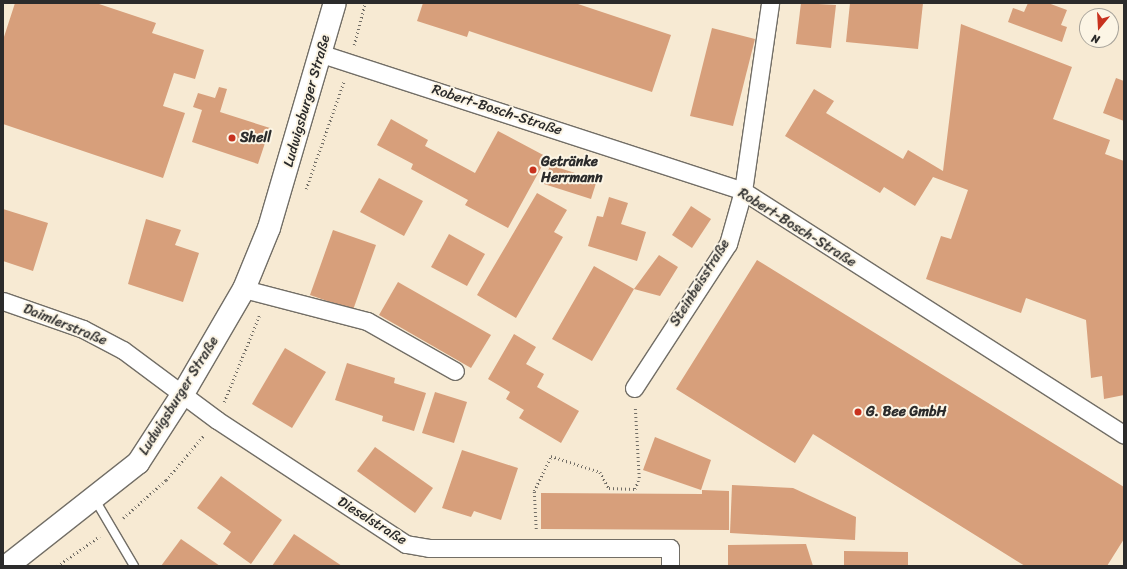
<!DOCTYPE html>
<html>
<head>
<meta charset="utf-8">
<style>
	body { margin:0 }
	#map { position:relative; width:1127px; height:569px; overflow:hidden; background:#f7ead3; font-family:Sriracha,sans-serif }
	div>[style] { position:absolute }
	.building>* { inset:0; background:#d79f7b }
	.path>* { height:2.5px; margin-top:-1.25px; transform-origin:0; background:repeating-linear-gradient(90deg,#726e66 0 1px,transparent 0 4px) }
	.roads { filter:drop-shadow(1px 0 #726e66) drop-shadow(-1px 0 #726e66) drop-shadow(0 1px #726e66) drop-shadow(0 -1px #726e66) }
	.service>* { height:8px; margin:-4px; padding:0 4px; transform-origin:4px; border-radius:4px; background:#fff }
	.minor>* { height:17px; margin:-8.5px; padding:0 8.5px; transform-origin:8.5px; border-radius:8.5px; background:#fff }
	.secondary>* { height:22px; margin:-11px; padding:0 11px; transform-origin:11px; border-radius:11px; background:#fff }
	.dots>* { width:11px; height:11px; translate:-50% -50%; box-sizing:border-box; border:2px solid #fcf5e5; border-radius:50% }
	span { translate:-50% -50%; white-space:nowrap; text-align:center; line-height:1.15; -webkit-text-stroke:4px #fcf5e5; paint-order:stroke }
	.street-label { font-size:14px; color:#2b2b2b }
	.poi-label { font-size:14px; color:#2b2b2b; font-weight:700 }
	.left { translate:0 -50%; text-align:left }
	.frame { position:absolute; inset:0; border:4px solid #2b2b2b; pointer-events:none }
	.north { position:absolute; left:1079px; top:8px; width:40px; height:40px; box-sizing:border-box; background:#fcf5e5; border:1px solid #a8a49b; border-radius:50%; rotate:198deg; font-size:11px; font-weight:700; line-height:16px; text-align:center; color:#2b2b2b }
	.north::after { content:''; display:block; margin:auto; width:14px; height:18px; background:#c8321e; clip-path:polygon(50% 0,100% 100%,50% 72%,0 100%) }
</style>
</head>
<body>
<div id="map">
	<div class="building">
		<i style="clip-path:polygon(15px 3px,96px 3px,156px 23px,152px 33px,204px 50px,195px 79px,174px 73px,163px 106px,185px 113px,163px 178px,3px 124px,3px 40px)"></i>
		<i style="clip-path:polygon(423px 3px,575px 3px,671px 35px,652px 92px,469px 31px,467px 37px,417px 21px)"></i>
		<i style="clip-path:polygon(801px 3px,836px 5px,831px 48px,796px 44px)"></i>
		<i style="clip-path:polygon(850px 3px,923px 3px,918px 49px,846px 42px)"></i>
		<i style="clip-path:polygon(1028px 3px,1048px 3px,1067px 10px,1061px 25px,1067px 27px,1062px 42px,1008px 22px,1013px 8px,1024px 12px)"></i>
		<i style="clip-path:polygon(961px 24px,1072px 67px,1053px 119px,1110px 140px,1105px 154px,1124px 161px,1124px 395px,1104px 399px,1102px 376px,1091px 378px,1086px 320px,1026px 298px,1021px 313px,926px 279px,941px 236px,951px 239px,968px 190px,933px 177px,915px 206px,884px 187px,880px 193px,785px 136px,814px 89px,834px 101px,826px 113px,903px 159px,908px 150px,943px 171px)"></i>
		<i style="clip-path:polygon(712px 28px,755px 39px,733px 126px,690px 116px)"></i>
		<i style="clip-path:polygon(1116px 78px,1124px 81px,1124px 121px,1103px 113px)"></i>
		<i style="clip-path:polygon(219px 87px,227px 89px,220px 112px,270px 128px,258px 164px,192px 142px,202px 110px,193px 107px,198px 93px,215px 98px)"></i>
		<i style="clip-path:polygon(391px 119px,428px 140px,425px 146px,475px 173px,498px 131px,547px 157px,508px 228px,465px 205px,468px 200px,411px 169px,413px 164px,377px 145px)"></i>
		<i style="clip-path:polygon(550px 165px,597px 180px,591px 199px,544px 184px)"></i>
		<i style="clip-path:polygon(379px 178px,423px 201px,404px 236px,360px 212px)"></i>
		<i style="clip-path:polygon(537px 193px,567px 210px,554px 232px,563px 237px,516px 318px,477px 295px)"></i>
		<i style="clip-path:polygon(609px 197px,628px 203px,621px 224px,646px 232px,637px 261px,588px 246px,597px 216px,603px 217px)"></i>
		<i style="clip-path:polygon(691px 206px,711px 219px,692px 248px,672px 235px)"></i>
		<i style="clip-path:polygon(3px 209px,48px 223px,33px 271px,3px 261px)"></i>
		<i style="clip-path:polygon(146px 219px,181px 230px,175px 245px,199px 253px,183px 302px,128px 284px)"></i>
		<i style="clip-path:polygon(333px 230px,376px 245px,353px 310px,310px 295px)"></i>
		<i style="clip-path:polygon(449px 234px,485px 254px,467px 286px,431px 267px)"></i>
		<i style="clip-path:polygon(659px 255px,678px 267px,660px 296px,634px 289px,592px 361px,552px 339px,594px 266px,634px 289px)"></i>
		<i style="clip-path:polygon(757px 260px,1124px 487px,1124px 539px,1107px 566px,1025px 566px,813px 434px,795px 463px,676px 389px)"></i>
		<i style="clip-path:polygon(398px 282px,491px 335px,471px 368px,379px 315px)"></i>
		<i style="clip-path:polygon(514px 334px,536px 347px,526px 364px,544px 374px,537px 387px,579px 411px,561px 443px,519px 418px,524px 410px,506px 399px,510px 392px,488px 379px)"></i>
		<i style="clip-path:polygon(285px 348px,326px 372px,292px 428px,252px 404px)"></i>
		<i style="clip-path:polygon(347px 363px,395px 378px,394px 383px,426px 393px,414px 431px,382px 421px,383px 416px,335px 400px)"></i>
		<i style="clip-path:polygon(435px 392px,467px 402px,454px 443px,422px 433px)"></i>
		<i style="clip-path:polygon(655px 437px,711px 460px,701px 490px,643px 470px)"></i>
		<i style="clip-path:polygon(375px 447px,433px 488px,415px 513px,357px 471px)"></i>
		<i style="clip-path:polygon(462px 450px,518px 468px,501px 520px,474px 511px,471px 517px,442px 508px)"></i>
		<i style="clip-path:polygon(221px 476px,282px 520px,251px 564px,223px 544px,231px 532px,197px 508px)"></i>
		<i style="clip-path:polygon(732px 485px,793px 488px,856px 517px,855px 540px,730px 533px)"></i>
		<i style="clip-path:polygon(702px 490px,729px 491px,729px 530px,541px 529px,541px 493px,702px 494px)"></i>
		<i style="clip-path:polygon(294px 534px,342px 566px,272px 566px)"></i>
		<i style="clip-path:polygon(181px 539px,220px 566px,161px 566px)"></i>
		<i style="clip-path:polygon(806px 544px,813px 566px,728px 566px,728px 545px)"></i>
		<i style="clip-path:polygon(844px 551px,908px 552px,908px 566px,844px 566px)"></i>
	</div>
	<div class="path">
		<i style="left:354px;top:45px;width:43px;rotate:-75.3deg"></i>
		<i style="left:306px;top:189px;width:114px;rotate:-70.6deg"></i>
		<i style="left:224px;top:402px;width:95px;rotate:-67.8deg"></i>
		<i style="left:123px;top:518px;width:57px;rotate:-41.5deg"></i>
		<i style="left:166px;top:480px;width:59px;rotate:-49.8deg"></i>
		<i style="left:536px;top:529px;width:38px;rotate:-93deg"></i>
		<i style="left:534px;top:491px;width:39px;rotate:-64deg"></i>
		<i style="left:551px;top:456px;width:52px;rotate:18.1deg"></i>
		<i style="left:600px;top:472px;width:18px;rotate:61deg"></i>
		<i style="left:609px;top:488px;width:26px;rotate:2deg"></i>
		<i style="left:635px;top:489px;width:12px;rotate:-70deg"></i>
		<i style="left:639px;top:478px;width:71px;rotate:-93.2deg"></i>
		<i style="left:57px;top:566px;width:52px;rotate:-34.9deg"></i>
	</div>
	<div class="roads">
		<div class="service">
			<i style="left:94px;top:498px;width:79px;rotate:59.5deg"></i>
		</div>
		<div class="minor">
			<i style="left:322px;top:54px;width:443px;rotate:18deg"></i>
			<i style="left:743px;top:191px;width:452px;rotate:32.6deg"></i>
			<i style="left:244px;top:289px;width:127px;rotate:14.6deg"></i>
			<i style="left:367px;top:321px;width:101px;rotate:29.6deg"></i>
			<i style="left:3px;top:301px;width:85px;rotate:19.3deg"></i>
			<i style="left:83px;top:329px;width:45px;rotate:27.7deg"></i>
			<i style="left:123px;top:350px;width:117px;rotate:36.7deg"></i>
			<i style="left:217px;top:420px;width:226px;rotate:33.3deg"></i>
			<i style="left:406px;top:544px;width:23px;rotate:10deg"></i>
			<i style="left:429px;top:548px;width:241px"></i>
			<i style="left:670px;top:548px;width:18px;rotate:90deg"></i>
			<i style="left:634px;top:388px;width:172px;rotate:-56.9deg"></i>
			<i style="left:728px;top:244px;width:55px;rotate:-74.2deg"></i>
			<i style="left:743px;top:191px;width:190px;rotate:-81.8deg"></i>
		</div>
		<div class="secondary">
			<i style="left:7px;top:566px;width:167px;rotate:-38.2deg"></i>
			<i style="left:138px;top:463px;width:85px;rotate:-57.1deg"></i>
			<i style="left:184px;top:392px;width:119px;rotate:-59.8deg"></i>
			<i style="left:244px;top:289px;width:66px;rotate:-67.7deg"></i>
			<i style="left:269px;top:228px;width:234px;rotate:-73.7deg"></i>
		</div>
	</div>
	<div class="dots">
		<i style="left:232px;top:138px;background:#c8321e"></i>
		<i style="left:533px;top:170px;background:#c8321e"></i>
		<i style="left:858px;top:412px;background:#c8321e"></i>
	</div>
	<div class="street-label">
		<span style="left:307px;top:101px;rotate:-74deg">Ludwigsburger Straße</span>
		<span style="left:497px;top:110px;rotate:18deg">Robert-Bosch-Straße</span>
		<span style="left:797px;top:228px;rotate:32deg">Robert-Bosch-Straße</span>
		<span style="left:700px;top:283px;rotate:-58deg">Steinbeisstraße</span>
		<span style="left:65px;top:325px;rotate:22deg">Daimlerstraße</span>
		<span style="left:179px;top:396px;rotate:-58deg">Ludwigsburger Straße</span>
		<span style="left:372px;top:521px;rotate:32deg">Dieselstraße</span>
	</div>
	<div class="poi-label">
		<span class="left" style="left:240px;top:138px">Shell</span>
		<span class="left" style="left:541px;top:170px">Getränke<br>Herrmann</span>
		<span class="left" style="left:866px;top:412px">G. Bee GmbH</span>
	</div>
	<div class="frame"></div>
	<div class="north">N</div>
</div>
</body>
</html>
